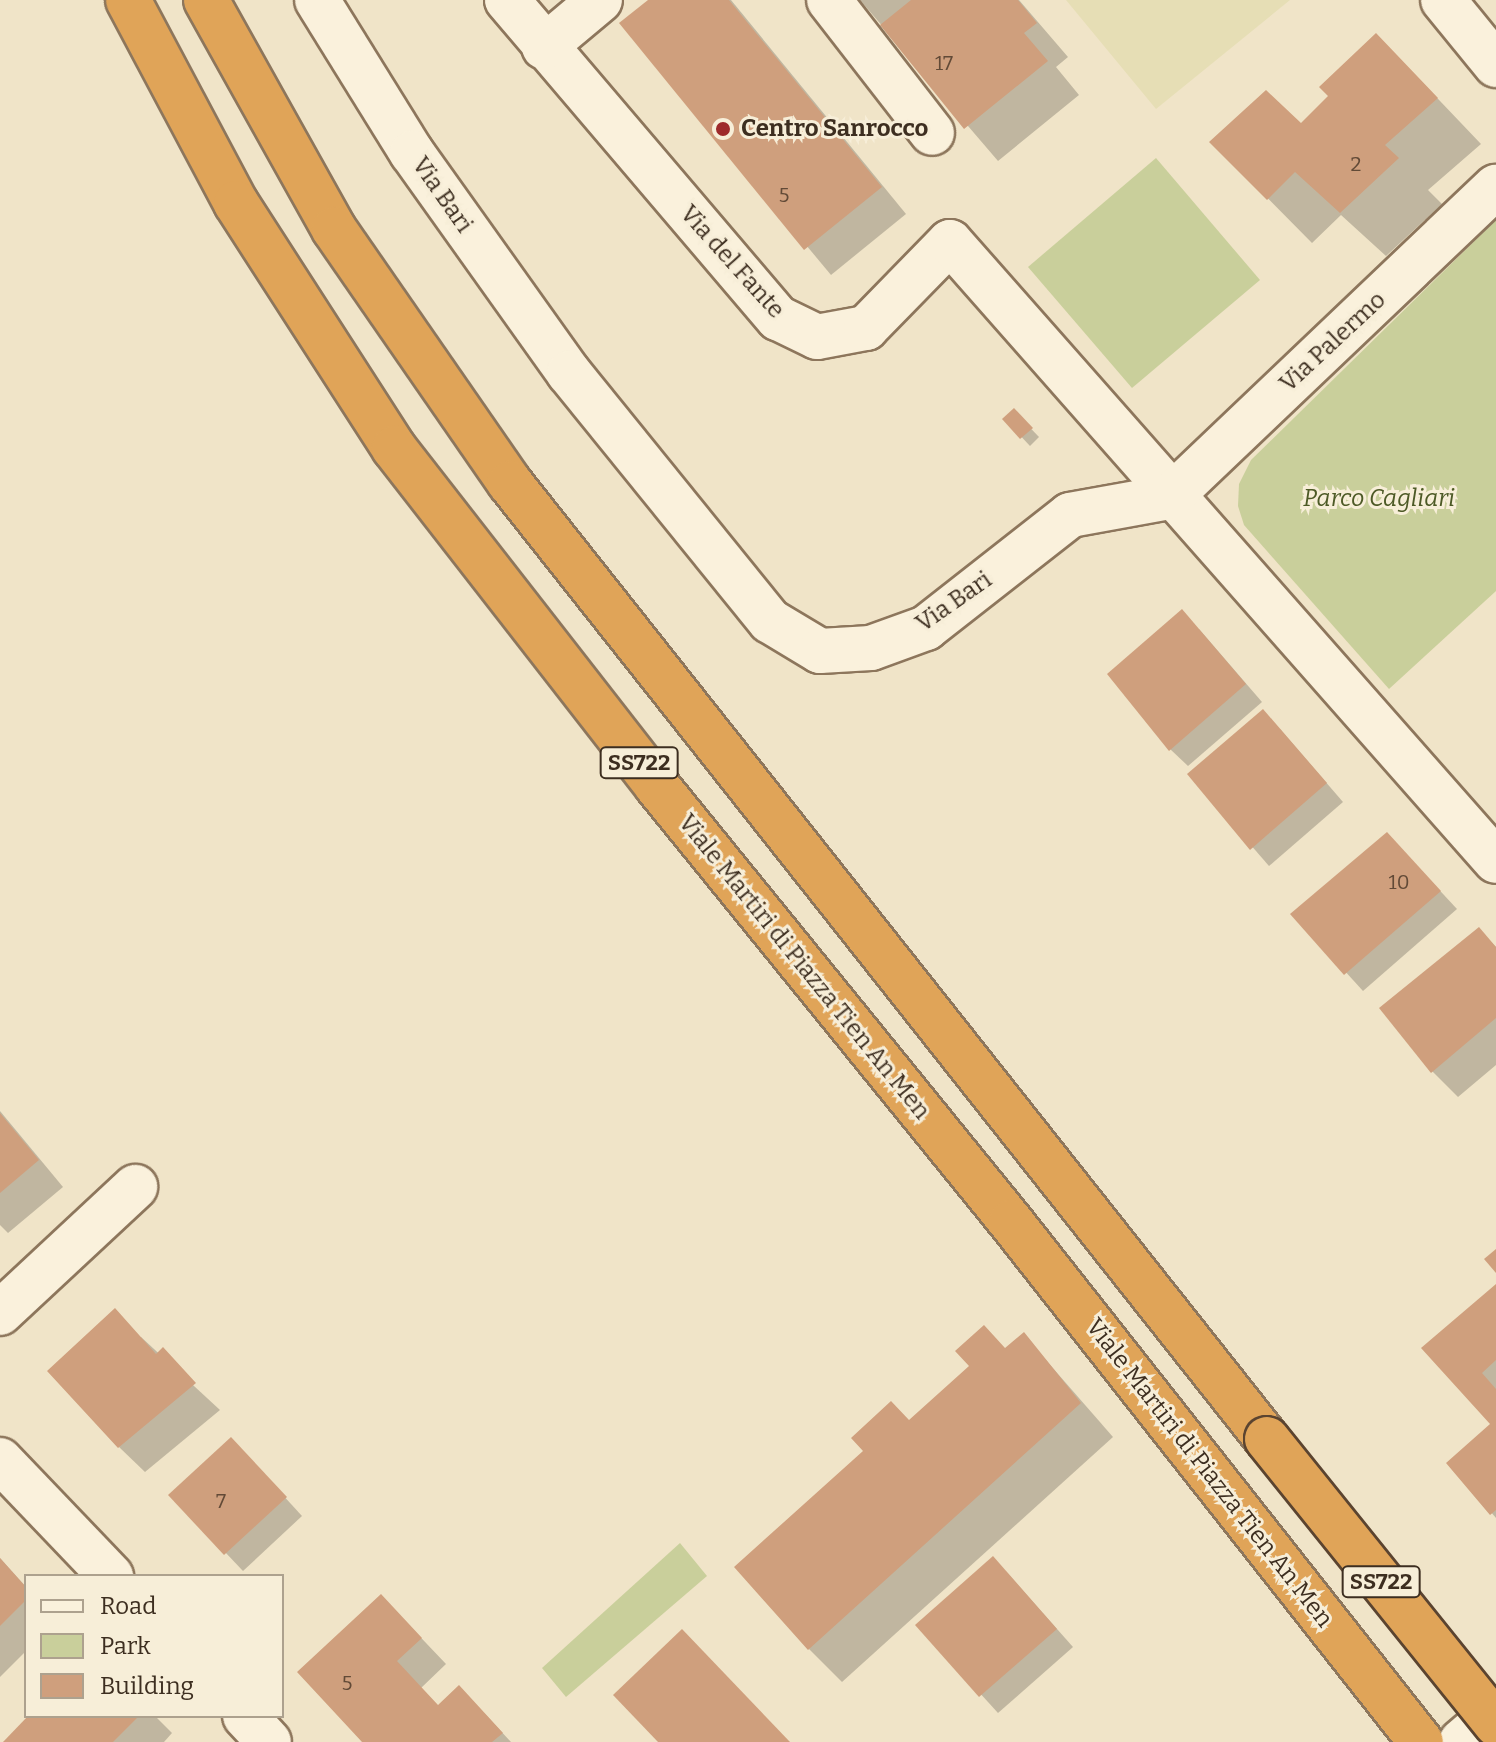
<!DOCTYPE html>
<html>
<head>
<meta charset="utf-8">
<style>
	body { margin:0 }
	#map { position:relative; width:1496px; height:1742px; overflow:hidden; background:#f0e4c8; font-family:Bitter,serif }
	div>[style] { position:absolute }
	.farmland>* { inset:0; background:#e6deb5 }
	.green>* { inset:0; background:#c9cf9b }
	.shadow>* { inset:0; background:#0003 }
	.building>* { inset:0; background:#cf9f7d }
	.roads { filter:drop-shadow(2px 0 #8d765c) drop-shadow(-2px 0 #8d765c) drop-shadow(0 2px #8d765c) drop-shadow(0 -2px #8d765c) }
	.minor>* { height:44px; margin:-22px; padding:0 22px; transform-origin:22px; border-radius:22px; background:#faf1dc }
	.highway>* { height:44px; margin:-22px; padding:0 22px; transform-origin:22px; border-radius:22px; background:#e0a458 }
	.bridges { filter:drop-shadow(2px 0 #5b4430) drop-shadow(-2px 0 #5b4430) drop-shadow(0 2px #5b4430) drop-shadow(0 -2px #5b4430) }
	.highway-bridge>* { height:44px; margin:-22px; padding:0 22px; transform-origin:22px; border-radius:22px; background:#e0a458 }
	.dots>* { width:22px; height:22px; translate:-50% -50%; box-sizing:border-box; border:4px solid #f7eed8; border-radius:50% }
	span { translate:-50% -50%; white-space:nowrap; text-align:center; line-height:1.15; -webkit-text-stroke:6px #f7eed8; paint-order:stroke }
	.number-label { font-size:20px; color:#624a37 }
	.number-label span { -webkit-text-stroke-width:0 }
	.shield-label span { padding:2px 6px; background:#f7eed8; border:2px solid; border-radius:6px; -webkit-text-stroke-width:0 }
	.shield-label { font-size:22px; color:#3d2e20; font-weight:700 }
	.poi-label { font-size:24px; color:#3d2e20; font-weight:700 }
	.left { translate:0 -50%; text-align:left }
	.street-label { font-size:24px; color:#3d2e20 }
	.park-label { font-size:24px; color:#4d5a26; font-style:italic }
	.legend { position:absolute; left:24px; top:1574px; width:260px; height:144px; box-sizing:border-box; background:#f7eed8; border:2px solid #ada18e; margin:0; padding:10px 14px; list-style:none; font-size:24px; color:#3d2e20 }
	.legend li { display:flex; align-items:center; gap:16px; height:40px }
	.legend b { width:40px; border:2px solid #ada18e }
</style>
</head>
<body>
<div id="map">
	<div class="farmland">
		<i style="clip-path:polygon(1066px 0,1290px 0,1156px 109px)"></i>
	</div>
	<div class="green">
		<i style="clip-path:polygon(1156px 158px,1260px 280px,1132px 388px,1028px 267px)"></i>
		<i style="clip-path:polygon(1496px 220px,1496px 591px,1389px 689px,1244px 525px,1238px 506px,1239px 484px,1251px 460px)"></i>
		<i style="clip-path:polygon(680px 1543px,707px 1576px,566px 1697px,542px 1668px)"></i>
	</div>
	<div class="shadow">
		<i style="clip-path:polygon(651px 0,731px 0,906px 214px,831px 275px,622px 24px)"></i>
		<i style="clip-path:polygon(860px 0,1019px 0,1068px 57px,1056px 67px,1079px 95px,998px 161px)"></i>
		<i style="clip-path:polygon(1420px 80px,1481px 144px,1428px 190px,1442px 204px,1386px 256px,1341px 215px,1312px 243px,1212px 142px,1301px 126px,1331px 96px)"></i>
		<i style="clip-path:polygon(1014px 411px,1039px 437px,1030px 446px,1005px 419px)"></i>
		<i style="clip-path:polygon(1199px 629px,1262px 702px,1188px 766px,1170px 749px)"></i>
		<i style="clip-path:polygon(1280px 729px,1343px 802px,1269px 866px,1190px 775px)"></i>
		<i style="clip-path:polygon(1404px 852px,1457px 909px,1363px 991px,1293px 914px)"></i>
		<i style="clip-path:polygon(1479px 930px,1496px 947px,1496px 1065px,1458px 1097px,1432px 1071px)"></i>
		<i style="clip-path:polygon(0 1111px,63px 1187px,8px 1233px,0 1225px)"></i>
		<i style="clip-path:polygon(1496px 1286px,1496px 1518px,1449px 1463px,1493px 1424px,1424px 1348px)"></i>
		<i style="clip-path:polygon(1024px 1335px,1113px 1437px,842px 1682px,809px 1649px,910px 1422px)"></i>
		<i style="clip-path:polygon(141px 1337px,220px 1410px,145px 1472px,119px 1447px)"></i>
		<i style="clip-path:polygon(248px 1457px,302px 1516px,243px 1571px,171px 1495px)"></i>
		<i style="clip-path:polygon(0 1558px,26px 1587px,26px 1651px,0 1677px)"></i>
		<i style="clip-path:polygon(1010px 1576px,1073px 1647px,998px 1713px,918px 1625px)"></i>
		<i style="clip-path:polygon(407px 1623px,446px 1664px,421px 1688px,439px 1707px,485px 1714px,511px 1742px,365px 1742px)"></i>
		<i style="clip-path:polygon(31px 1716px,155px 1716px,172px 1733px,164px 1742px,6px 1742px)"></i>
	</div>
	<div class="building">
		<i style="clip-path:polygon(648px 0,729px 0,882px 187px,804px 250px,619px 23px)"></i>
		<i style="clip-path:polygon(911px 0,1018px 0,1037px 23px,1024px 33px,1048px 61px,964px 129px,880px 25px)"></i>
		<i style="clip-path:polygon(1376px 33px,1438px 98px,1385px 145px,1399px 158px,1340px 213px,1295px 172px,1267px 200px,1209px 142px,1266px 90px,1301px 123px,1328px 96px,1319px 87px)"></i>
		<i style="clip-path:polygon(1014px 408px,1033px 428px,1020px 439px,1002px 419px)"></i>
		<i style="clip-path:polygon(1182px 609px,1246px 684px,1169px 751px,1107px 674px)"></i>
		<i style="clip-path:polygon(1263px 709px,1327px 783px,1250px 850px,1187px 774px)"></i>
		<i style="clip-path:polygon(1387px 832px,1441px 891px,1344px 975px,1290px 914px)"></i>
		<i style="clip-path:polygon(1479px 927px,1496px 947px,1496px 1018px,1431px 1073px,1379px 1008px)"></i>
		<i style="clip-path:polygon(0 1113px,39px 1160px,0 1193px)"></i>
		<i style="clip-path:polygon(1496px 1249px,1496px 1273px,1484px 1259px)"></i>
		<i style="clip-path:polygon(1496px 1284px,1496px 1360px,1482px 1373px,1496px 1389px,1496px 1510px,1490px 1515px,1446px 1463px,1490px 1424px,1421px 1348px)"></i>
		<i style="clip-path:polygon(115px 1308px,156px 1354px,163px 1347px,196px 1383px,118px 1448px,47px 1371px)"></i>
		<i style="clip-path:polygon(984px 1325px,1005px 1348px,1024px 1332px,1081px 1403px,808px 1650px,734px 1567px,863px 1451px,851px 1438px,891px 1401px,909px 1420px,969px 1366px,955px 1351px)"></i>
		<i style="clip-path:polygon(231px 1437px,287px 1497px,224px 1555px,168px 1495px)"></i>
		<i style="clip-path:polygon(993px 1556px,1057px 1629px,979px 1697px,915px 1625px)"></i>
		<i style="clip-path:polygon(0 1558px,26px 1587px,26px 1600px,0 1626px)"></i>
		<i style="clip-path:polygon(381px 1594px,422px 1638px,397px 1661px,438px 1705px,459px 1685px,503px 1733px,492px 1742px,362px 1742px,297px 1672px)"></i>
		<i style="clip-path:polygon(682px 1629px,790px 1742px,658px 1742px,613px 1695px)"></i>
		<i style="clip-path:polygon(28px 1716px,139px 1716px,113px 1742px,3px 1742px)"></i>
	</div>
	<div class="roads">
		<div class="minor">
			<i style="left:317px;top:0;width:180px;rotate:58.2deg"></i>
			<i style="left:412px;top:153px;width:270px;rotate:54.5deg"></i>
			<i style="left:569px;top:373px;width:319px;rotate:51deg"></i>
			<i style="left:770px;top:621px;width:58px;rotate:31deg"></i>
			<i style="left:820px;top:651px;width:51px;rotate:-3.4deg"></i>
			<i style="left:871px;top:648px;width:59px;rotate:-20deg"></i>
			<i style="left:926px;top:628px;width:183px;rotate:-38.1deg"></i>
			<i style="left:1070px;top:515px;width:102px;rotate:-10.2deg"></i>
			<i style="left:507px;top:0;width:418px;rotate:49.6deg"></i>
			<i style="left:778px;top:318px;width:43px;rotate:26deg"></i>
			<i style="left:817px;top:337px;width:50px;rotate:-10.4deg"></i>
			<i style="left:866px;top:328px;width:120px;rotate:-45.7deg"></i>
			<i style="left:950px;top:242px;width:825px;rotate:48.59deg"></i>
			<i style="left:829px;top:0;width:168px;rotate:52.2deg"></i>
			<i style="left:1443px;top:0;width:84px;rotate:50.8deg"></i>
			<i style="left:544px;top:47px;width:73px;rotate:-40deg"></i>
			<i style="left:1170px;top:497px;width:450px;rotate:-43.6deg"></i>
			<i style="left:0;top:1313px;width:185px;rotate:-43deg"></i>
			<i style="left:0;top:1460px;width:161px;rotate:46.3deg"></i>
			<i style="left:245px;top:1716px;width:35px;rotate:47deg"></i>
			<i style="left:1461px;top:1742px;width:46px;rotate:-40.6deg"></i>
		</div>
		<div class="highway">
			<i style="left:128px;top:0;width:230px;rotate:62deg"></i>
			<i style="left:236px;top:203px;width:292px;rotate:57.2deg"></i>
			<i style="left:394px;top:448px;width:428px;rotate:52.1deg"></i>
			<i style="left:657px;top:786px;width:562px;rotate:50.93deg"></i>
			<i style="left:1011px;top:1222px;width:662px;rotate:51.75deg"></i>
			<i style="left:206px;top:0;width:262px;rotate:60.8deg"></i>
			<i style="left:334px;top:229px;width:309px;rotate:55.3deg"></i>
			<i style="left:510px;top:483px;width:1219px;rotate:51.63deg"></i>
		</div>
	</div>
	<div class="bridges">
		<div class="highway-bridge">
			<i style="left:1267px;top:1439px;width:366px;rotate:51.2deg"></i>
		</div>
	</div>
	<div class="dots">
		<i style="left:723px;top:129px;background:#9e2a2b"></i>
	</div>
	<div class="number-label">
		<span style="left:944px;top:63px">17</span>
		<span style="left:1356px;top:164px">2</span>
		<span style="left:784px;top:195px">5</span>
		<span style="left:1399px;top:882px">10</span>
		<span style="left:221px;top:1501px">7</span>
		<span style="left:347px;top:1683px">5</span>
	</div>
	<div class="shield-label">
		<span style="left:639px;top:763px">SS722</span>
		<span style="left:1381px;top:1582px">SS722</span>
	</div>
	<div class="poi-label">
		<span class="left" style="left:741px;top:129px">Centro Sanrocco</span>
	</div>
	<div class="street-label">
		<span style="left:442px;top:195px;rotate:55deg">Via Bari</span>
		<span style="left:732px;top:262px;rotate:48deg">Via del Fante</span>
		<span style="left:1333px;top:342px;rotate:-43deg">Via Palermo</span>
		<span style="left:954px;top:602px;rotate:-35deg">Via Bari</span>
		<span style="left:804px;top:967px;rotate:51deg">Viale Martiri di Piazza Tien An Men</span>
		<span style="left:1209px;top:1473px;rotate:52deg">Viale Martiri di Piazza Tien An Men</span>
	</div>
	<div class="park-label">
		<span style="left:1379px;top:499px">Parco Cagliari</span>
	</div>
	<ul class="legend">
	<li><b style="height:10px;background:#faf1dc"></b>Road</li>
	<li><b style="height:22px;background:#c9cf9b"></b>Park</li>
	<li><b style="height:22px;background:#cf9f7d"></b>Building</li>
	</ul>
</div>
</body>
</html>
